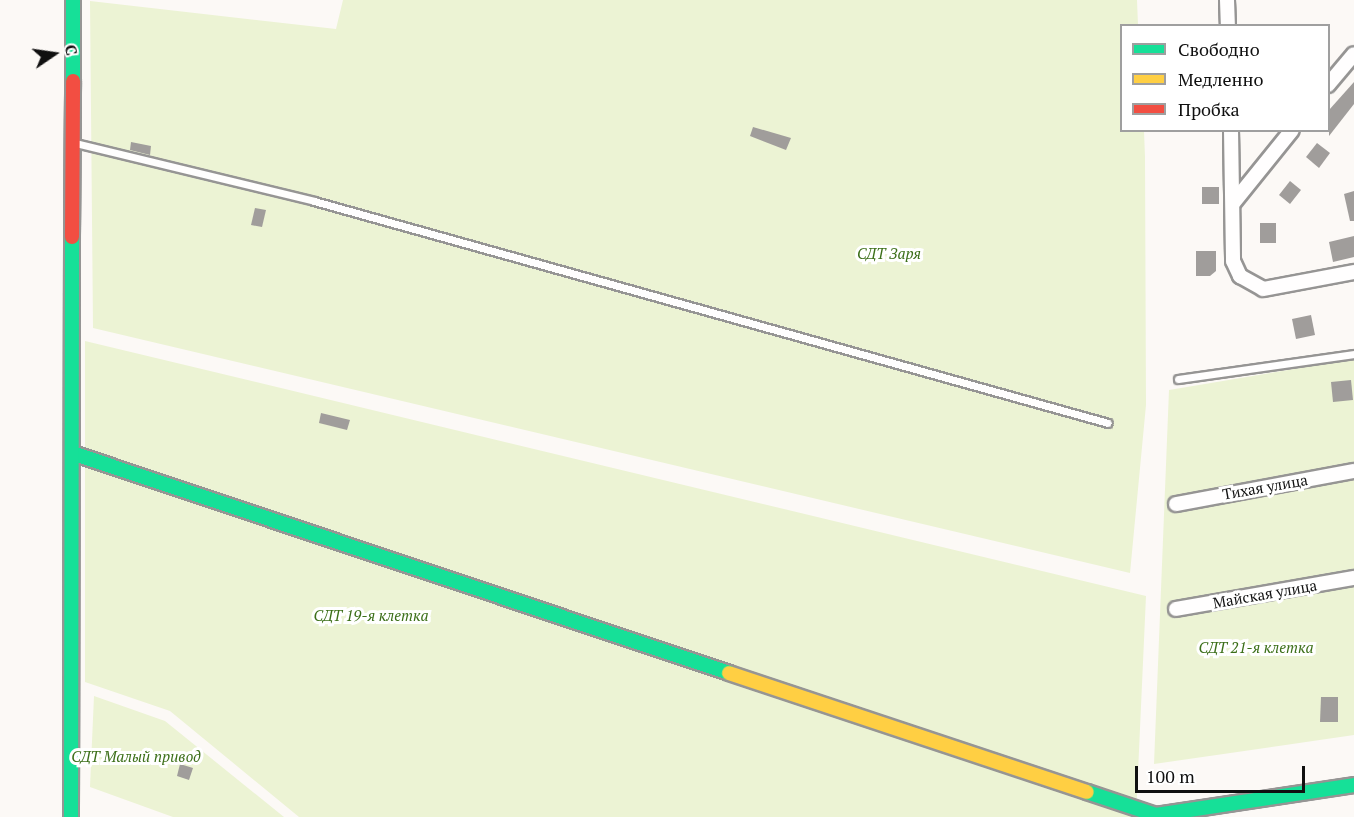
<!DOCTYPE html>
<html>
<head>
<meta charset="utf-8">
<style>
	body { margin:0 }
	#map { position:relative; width:1354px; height:817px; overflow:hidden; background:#fcf9f6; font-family:"PT Serif",serif }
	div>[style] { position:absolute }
	.green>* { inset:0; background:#ecf3d4 }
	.building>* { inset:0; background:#a09d9b }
	.roads { filter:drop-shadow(2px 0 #969594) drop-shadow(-2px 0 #969594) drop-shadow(0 2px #969594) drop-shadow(0 -2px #969594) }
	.lane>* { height:7px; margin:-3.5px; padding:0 3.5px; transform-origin:3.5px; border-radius:3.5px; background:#fffefe }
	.street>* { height:14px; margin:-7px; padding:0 7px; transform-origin:7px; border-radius:7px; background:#fffefe }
	.fast>* { height:14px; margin:-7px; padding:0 7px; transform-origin:7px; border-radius:7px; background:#16e098 }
	.slow>* { height:14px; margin:-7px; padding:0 7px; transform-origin:7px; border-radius:7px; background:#ffcf43 }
	.jam>* { height:14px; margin:-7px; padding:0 7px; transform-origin:7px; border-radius:7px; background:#f24e42 }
	span { translate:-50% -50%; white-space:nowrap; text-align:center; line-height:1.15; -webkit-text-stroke:6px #fff; paint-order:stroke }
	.park-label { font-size:15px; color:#3c6f19; font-style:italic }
	.street-label { font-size:15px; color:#101010 }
	.legend { position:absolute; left:1120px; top:24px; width:210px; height:108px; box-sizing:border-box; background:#fff; border:2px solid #9f9f9f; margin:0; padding:8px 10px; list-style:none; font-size:18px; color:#101010 }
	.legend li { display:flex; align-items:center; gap:12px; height:30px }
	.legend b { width:30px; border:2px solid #9f9f9f }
	.north { position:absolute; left:24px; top:24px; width:60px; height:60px; -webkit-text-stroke:4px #fff; paint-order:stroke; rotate:77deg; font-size:16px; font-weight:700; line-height:24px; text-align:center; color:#101010 }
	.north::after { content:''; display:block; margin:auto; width:21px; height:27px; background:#101010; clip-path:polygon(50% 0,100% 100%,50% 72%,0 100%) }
	.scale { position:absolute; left:1135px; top:766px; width:170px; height:27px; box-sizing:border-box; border:3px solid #101010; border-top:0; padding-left:8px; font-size:18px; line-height:21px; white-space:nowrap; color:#101010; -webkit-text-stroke:4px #fff; paint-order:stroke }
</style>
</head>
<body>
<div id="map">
	<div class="green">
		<i style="clip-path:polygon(343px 0,1137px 0,1138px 25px,1122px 26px,1122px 130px,1144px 131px,1145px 157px,1146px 405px,1130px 573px,93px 328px,90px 1px,336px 29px)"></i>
		<i style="clip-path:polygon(85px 341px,1146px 596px,1136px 817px,299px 817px,170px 711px,85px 682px)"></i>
		<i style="clip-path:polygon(1354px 359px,1354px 735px,1154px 764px,1169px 390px)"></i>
		<i style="clip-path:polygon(94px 696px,165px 721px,284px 817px,173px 817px,90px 787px)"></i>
	</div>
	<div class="building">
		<i style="clip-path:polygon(1354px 82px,1354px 104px,1329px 136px,1329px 110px)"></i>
		<i style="clip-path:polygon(753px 127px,791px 138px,786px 150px,750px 136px)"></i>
		<i style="clip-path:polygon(131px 142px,151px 146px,150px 155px,130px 150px)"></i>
		<i style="clip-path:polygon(1317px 143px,1330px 153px,1319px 168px,1306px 157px)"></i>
		<i style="clip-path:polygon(1290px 181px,1301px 190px,1290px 204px,1279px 195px)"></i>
		<i style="clip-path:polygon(1202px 187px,1219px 187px,1219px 204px,1202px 204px)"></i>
		<i style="clip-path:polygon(1354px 191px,1354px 221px,1350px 221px,1344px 194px)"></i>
		<i style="clip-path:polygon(255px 208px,266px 210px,262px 227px,251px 225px)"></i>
		<i style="clip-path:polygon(1260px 223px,1276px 223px,1276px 243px,1260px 243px)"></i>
		<i style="clip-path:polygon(1354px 236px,1354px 257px,1333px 262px,1329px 242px)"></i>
		<i style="clip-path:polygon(1196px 251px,1216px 251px,1216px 271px,1210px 276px,1196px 276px)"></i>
		<i style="clip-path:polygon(1311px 315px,1315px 335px,1296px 339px,1292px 319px)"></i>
		<i style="clip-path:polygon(1351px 380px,1353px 400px,1333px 402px,1331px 382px)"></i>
		<i style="clip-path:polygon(321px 413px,350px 420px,347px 430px,319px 423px)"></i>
		<i style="clip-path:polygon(1321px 697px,1338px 697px,1338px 722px,1320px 722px)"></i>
		<i style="clip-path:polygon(180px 764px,193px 768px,189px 780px,177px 776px)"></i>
	</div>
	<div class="roads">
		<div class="lane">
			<i style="left:75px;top:143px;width:246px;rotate:13.6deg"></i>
			<i style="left:314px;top:201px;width:824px;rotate:15.62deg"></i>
			<i style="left:1178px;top:379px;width:178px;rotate:-8.1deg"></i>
		</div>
		<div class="street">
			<i style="left:1227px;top:0;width:26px;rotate:88deg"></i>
			<i style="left:1328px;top:85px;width:40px;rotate:-50deg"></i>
			<i style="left:1231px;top:130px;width:131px;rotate:89.1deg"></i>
			<i style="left:1233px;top:261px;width:17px;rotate:65deg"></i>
			<i style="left:1240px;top:276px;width:26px;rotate:29deg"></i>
			<i style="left:1263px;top:289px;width:93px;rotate:-10.6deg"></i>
			<i style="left:1234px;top:202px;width:92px;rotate:-51.1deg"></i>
			<i style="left:1176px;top:504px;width:181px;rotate:-10.5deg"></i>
			<i style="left:1176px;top:609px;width:181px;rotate:-9.9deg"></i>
		</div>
		<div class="fast">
			<i style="left:73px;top:81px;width:81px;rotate:-90deg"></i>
			<i style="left:75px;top:454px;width:690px;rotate:18.51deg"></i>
			<i style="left:1087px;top:792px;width:73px;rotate:18.4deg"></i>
			<i style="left:1156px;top:815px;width:200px;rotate:-8.6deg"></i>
			<i style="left:71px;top:817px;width:580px;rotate:-89.9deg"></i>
		</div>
		<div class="slow">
			<i style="left:729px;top:673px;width:377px;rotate:18.4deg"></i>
		</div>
		<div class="jam">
			<i style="left:72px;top:237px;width:156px;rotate:-89.6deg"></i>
		</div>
	</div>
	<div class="park-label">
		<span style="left:889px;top:254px">СДТ Заря</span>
		<span style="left:371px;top:616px">СДТ 19-я клетка</span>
		<span style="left:1256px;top:648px">СДТ 21-я клетка</span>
		<span style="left:136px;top:757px">СДТ Малый привод</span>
	</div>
	<div class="street-label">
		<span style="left:1265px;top:487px;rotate:-10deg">Тихая улица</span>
		<span style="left:1265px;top:594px;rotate:-10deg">Майская улица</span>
	</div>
	<ul class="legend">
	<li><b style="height:8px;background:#16e098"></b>Свободно</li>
	<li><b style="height:8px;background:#ffcf43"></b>Медленно</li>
	<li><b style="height:8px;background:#f24e42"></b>Пробка</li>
	</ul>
	<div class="north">С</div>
	<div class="scale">100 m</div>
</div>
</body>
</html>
